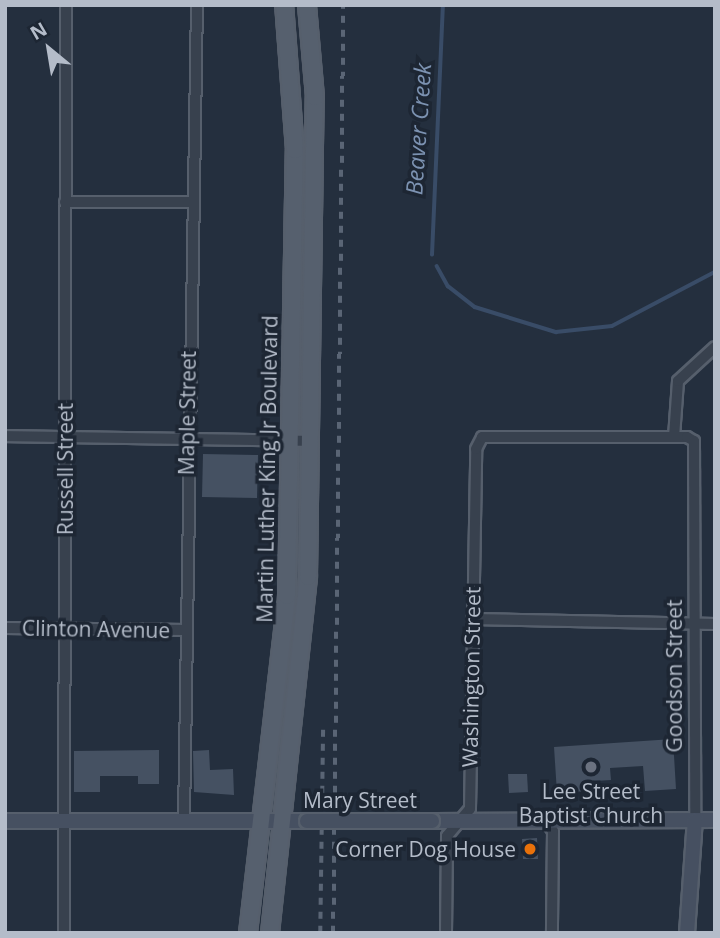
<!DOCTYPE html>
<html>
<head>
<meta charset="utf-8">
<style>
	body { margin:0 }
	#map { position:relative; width:720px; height:938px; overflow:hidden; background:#242f3e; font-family:"Open Sans",sans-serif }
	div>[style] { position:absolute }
	.stream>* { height:3.5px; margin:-1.75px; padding:0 1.75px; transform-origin:1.75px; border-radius:1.75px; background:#394c67 }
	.building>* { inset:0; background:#455162 }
	.roads { filter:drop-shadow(2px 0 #565f6c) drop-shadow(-2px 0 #565f6c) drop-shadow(0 2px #565f6c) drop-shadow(0 -2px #565f6c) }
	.street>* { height:10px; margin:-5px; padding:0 5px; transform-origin:5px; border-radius:5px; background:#38414e }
	.secondary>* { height:14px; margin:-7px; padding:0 7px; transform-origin:7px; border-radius:7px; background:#465061 }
	.primary>* { height:16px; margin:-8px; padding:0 8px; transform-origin:8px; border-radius:8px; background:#56606e }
	.rail>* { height:3.5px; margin-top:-1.75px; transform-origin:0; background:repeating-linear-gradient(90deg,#5a6575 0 7px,transparent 0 14px) }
	.bridges { filter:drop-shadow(2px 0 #565f6c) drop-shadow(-2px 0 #565f6c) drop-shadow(0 2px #565f6c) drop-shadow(0 -2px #565f6c) }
	.secondary-bridge>* { height:14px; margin:-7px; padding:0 7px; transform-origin:7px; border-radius:7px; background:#465061 }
	.dots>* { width:19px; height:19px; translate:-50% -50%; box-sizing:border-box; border:4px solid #1d2633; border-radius:50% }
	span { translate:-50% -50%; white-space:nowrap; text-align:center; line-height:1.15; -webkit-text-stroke:7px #1d2633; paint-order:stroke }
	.street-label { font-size:21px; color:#b4bcc9 }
	.poi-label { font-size:21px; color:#b4bcc9 }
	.right { translate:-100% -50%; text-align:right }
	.water-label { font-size:23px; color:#7c92b1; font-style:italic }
	.frame { position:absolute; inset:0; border:7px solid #b4bcc9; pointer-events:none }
	.north { position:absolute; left:14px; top:14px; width:70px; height:70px; -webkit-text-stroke:5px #1d2633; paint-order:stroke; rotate:330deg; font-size:19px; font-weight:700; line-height:28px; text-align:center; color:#b4bcc9 }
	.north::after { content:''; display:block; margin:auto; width:24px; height:32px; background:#b4bcc9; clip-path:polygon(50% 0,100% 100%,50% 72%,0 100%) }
</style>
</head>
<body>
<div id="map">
	<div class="stream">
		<i style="left:432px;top:255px;width:250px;rotate:-87.5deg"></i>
		<i style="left:437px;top:266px;width:23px;rotate:61deg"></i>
		<i style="left:448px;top:286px;width:34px;rotate:38deg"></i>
		<i style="left:475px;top:307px;width:85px;rotate:17.2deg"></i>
		<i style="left:556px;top:332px;width:56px;rotate:-6.1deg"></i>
		<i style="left:612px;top:326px;width:116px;rotate:-27.7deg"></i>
	</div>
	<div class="building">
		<i style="clip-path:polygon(203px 454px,258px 455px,257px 498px,202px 497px)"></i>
		<i style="clip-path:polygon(673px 739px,676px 789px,645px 791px,643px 766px,610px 768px,611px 780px,595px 781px,596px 791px,557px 793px,554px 747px)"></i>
		<i style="clip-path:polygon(159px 750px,159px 784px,138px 784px,138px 776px,100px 776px,100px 792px,74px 792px,74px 751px)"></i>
		<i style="clip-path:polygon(209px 750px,210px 770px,233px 769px,234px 795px,194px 792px,193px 751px)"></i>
		<i style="clip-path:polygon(508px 774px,527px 774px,528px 792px,509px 793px)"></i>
		<i style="clip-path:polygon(537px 838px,538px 859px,523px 859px,522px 839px)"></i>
	</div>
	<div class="roads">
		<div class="street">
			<i style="left:65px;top:202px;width:125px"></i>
			<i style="left:5px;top:436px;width:306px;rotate:0.9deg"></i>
			<i style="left:674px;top:437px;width:56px;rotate:-85.9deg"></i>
			<i style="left:678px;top:381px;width:50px;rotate:-42.6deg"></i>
			<i style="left:472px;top:619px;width:243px;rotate:1.2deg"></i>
			<i style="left:5px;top:628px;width:181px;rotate:0.6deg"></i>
			<i style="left:184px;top:820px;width:815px;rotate:-89.09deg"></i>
			<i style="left:546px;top:821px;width:12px;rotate:55deg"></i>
			<i style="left:553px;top:831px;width:102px;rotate:90.6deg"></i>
			<i style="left:64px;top:933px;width:928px;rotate:-89.88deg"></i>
			<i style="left:446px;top:933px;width:97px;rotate:-89.4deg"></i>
			<i style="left:447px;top:836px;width:35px;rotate:-50deg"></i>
			<i style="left:470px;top:809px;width:360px;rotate:-89deg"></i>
			<i style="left:476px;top:449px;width:13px;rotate:-63deg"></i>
			<i style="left:482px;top:437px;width:205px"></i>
			<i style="left:687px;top:437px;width:8px;rotate:30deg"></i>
			<i style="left:694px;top:441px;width:379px;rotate:89.8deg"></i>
		</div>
		<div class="secondary">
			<i style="left:5px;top:821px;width:302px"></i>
			<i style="left:432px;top:821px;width:283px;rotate:-0.2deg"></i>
			<i style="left:687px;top:933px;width:113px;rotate:-86deg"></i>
		</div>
		<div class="primary">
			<i style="left:248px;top:933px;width:339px;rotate:-83.4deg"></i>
			<i style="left:287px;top:596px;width:446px;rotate:-89deg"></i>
			<i style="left:295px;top:150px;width:145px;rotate:-94.3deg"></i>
			<i style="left:270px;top:933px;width:358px;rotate:-83.9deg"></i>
			<i style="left:308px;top:577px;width:480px;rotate:-89.2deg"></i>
			<i style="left:315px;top:97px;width:92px;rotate:-95deg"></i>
		</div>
	</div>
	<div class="rail">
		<i style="left:320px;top:933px;width:210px;rotate:-89.2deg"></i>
		<i style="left:333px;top:933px;width:928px;rotate:-89.38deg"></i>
	</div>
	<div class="bridges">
		<div class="secondary-bridge">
			<i style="left:307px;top:821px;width:125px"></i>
		</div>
	</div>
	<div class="dots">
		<i style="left:591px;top:767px;background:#6b7280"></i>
		<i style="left:530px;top:849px;background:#e8710a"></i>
	</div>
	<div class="street-label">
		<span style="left:187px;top:413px;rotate:-89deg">Maple Street</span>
		<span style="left:65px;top:469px;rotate:-90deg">Russell Street</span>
		<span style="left:267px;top:469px;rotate:-89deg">Martin Luther King Jr Boulevard</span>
		<span style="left:96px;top:629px;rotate:1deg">Clinton Avenue</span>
		<span style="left:674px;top:676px;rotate:-90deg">Goodson Street</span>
		<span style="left:471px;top:677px;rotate:-89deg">Washington Street</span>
		<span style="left:360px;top:800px">Mary Street</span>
	</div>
	<div class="poi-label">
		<span style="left:591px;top:803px">Lee Street<br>Baptist Church</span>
		<span class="right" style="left:516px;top:849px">Corner Dog House</span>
	</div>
	<div class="water-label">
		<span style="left:418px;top:129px;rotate:-86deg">Beaver Creek</span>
	</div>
	<div class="frame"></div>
	<div class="north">N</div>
</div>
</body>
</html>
